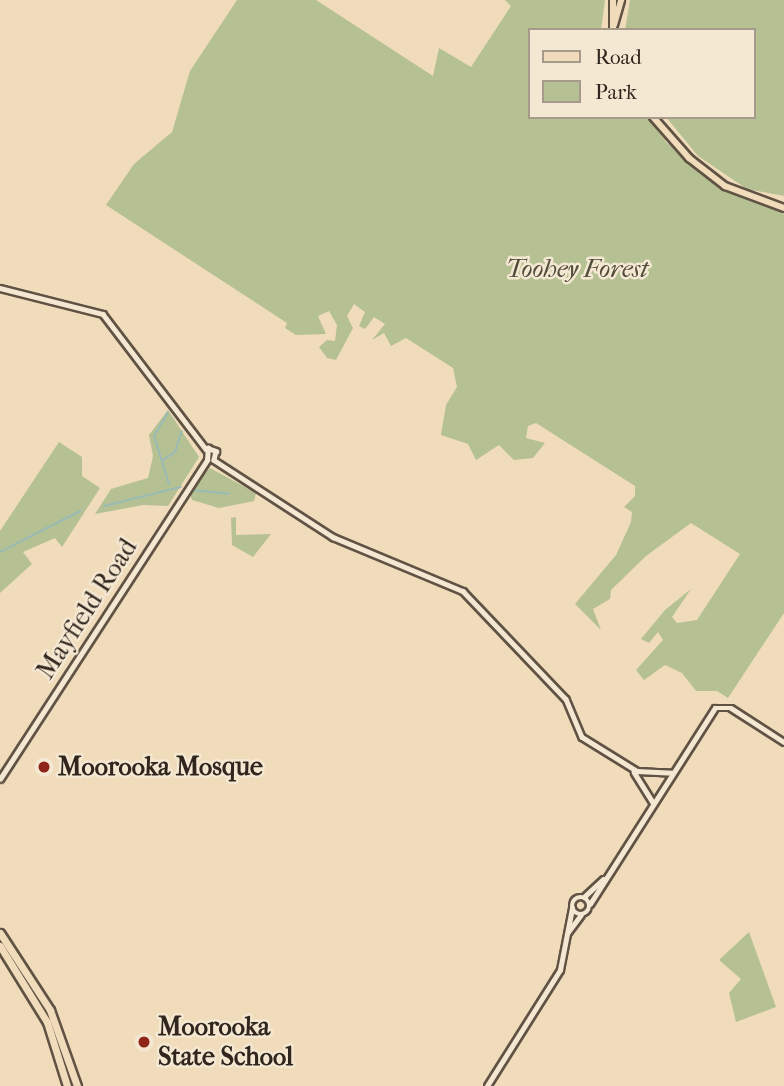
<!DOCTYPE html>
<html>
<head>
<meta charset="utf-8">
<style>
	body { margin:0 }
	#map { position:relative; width:784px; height:1086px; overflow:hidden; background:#f0dbbb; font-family:"IM FELL French Canon",serif }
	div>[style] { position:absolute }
	.green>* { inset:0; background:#b5c193 }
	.stream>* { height:2px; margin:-1px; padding:0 1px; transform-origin:1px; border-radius:1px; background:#9abbb4 }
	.roads { filter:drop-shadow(2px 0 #605344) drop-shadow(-2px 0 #605344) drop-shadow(0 2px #605344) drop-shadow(0 -2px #605344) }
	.minor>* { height:4.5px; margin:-2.25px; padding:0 2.25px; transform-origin:2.25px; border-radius:2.25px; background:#f5e8d3 }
	.minor>.ring { margin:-2.25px; padding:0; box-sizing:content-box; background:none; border:4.5px solid #f5e8d3; border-radius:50% }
	.major>* { height:6px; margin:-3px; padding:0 3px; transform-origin:3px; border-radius:3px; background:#f0dbbb }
	.highway>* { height:7px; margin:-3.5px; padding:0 3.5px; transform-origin:3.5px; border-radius:3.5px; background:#f0dbbb }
	.dots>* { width:19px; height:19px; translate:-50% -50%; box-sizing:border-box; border:4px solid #f5e8d3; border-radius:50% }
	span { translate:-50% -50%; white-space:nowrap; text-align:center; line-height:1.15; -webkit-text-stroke:5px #f5e8d3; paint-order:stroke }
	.park-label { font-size:26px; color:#514d3a; font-style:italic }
	.street-label { font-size:26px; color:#30261d }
	.poi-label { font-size:26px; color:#30261d; font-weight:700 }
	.left { translate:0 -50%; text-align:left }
	.legend { position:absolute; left:528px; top:28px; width:228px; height:91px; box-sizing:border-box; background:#f5e8d3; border:2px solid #a69a8a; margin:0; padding:9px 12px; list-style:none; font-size:21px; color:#30261d }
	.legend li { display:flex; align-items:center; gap:14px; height:35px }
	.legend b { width:35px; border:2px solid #a69a8a }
</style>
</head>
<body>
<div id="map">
	<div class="green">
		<i style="clip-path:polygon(237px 0,316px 0,433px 76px,439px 48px,471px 67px,511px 6px,505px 0,605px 0,601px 30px,530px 30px,530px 117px,647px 117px,667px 143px,721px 190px,784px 213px,784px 613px,728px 698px,717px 691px,696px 691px,682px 673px,665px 665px,644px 680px,636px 670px,663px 640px,658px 632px,649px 643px,641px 639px,665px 610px,691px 589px,672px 617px,677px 623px,697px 620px,740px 554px,691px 523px,646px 556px,611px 590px,610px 599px,593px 609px,601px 630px,575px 604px,616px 555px,631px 522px,632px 512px,624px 507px,635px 496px,635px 486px,536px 423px,528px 426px,526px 438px,545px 443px,533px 458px,514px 460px,499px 445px,476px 460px,468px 444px,441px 435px,446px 405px,457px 387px,453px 368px,406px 338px,391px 346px,384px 333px,372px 340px,385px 324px,374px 317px,365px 329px,359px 326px,365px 312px,354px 304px,347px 316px,353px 328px,336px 360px,327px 358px,319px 347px,327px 340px,335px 341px,337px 325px,329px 311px,318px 316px,326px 334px,296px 335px,285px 328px,287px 323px,106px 205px,134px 164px,172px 132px,190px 71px)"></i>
		<i style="clip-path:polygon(630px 0,784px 0,784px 196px,747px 189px,698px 156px,666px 117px,754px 117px,754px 30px,625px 30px)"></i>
		<i style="clip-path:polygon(168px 410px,199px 457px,168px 506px,143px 505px,95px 514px,111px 489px,148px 478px,153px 456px,149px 435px)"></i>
		<i style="clip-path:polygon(59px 442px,82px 457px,82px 476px,100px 488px,62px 547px,55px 538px,23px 552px,32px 564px,0 593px,0 531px)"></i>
		<i style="clip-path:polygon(210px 468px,256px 493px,254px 501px,219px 508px,192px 500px,189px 491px)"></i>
		<i style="clip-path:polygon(236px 517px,236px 535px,271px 534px,253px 557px,232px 545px,231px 518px)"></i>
		<i style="clip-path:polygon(749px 932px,776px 1007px,736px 1022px,729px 993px,741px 979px,719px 960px)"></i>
	</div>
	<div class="stream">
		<i style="left:168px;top:412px;width:28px;rotate:120deg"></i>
		<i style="left:154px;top:436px;width:50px;rotate:72.6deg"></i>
		<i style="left:163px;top:460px;width:14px;rotate:-34deg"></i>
		<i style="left:175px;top:452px;width:22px;rotate:-72deg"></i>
		<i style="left:193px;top:490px;width:36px;rotate:6deg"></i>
		<i style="left:104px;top:506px;width:79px;rotate:-13.9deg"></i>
		<i style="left:0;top:552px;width:90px;rotate:-27.1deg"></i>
	</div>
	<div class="roads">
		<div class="minor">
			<i style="left:0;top:288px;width:106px;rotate:14.2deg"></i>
			<i style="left:103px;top:314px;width:170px;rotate:52.7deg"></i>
			<i style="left:207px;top:460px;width:12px;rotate:-85deg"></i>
			<i style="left:208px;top:448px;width:9px;rotate:21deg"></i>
			<i style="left:216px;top:451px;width:9px;rotate:103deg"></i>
			<i style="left:214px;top:460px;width:142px;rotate:32.9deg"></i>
			<i style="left:333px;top:537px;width:141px;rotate:22.6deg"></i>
			<i style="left:463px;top:591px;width:149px;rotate:46.4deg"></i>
			<i style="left:566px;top:699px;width:41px;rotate:67.2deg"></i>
			<i style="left:582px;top:737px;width:65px;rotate:31.7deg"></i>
			<i style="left:637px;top:771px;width:35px;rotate:3deg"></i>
			<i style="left:634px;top:772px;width:36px;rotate:58deg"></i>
			<i style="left:0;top:779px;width:380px;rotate:-57deg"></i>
			<i style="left:584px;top:897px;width:26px;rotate:-43deg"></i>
			<i class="ring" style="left:572px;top:897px;width:13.5px;height:13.5px"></i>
			<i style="left:590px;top:904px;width:232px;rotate:-57.5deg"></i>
			<i style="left:715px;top:708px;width:16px"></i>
			<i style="left:731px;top:708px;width:63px;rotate:32.7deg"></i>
			<i style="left:568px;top:932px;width:21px;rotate:-53deg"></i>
			<i style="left:487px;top:1086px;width:137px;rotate:-57.8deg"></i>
			<i style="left:560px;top:970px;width:63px;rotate:-79deg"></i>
		</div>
		<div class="major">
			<i style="left:613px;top:0;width:30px;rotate:90deg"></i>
			<i style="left:614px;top:25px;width:26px;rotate:-74deg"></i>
			<i style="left:653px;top:117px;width:55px;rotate:48.7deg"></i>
			<i style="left:689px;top:158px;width:46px;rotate:37.9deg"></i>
			<i style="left:725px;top:186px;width:63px;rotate:20.4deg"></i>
		</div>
		<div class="highway">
			<i style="left:0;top:933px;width:92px;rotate:57deg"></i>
			<i style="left:50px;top:1010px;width:81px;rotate:70.4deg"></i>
			<i style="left:0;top:946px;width:89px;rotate:58.3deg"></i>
			<i style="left:47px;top:1022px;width:67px;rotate:72.6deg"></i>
		</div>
	</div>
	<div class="dots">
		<i style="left:44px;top:767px;background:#8f2418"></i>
		<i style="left:144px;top:1042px;background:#8f2418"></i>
	</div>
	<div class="park-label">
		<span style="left:577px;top:269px">Toohey Forest</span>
	</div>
	<div class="street-label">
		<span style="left:87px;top:609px;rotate:-57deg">Mayfield Road</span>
	</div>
	<div class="poi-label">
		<span class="left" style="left:58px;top:767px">Moorooka Mosque</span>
		<span class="left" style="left:158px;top:1042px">Moorooka<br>State School</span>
	</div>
	<ul class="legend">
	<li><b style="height:9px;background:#f0dbbb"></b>Road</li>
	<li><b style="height:19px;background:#b5c193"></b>Park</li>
	</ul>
</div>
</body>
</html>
